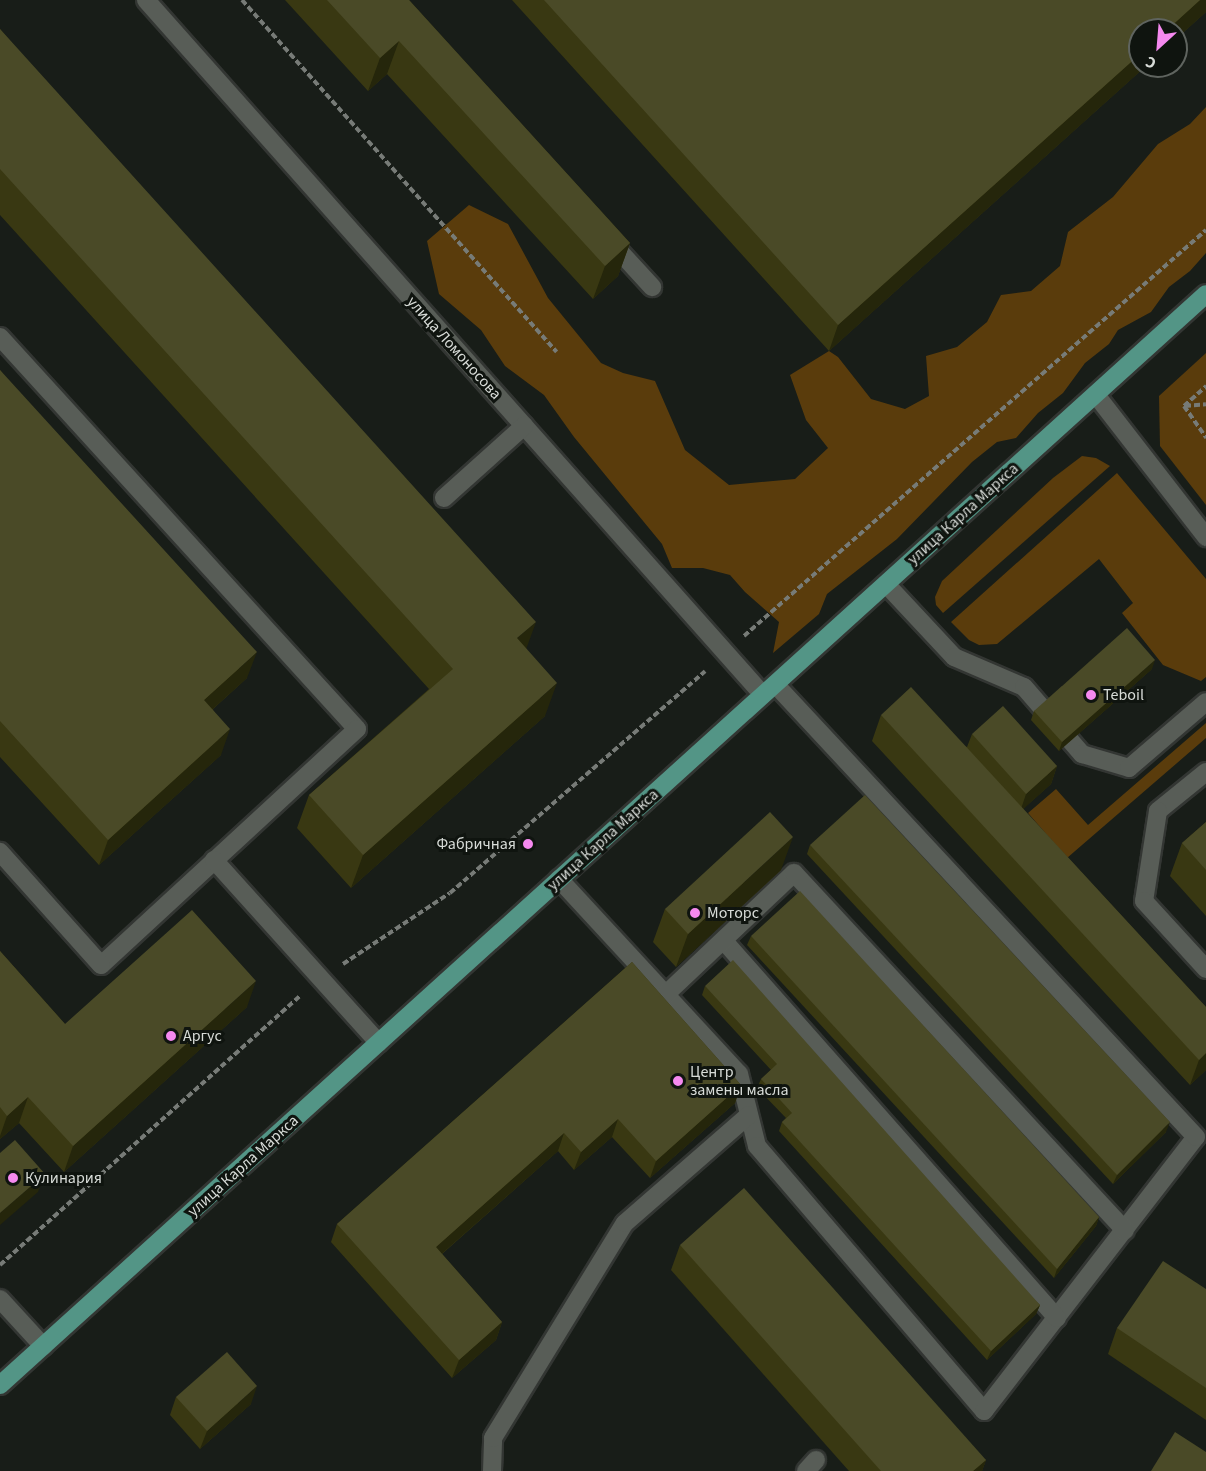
<!DOCTYPE html>
<html>
<head>
<meta charset="utf-8">
<style>
	body { margin:0 }
	#map { position:relative; width:1206px; height:1471px; overflow:hidden; background:#181d18; font-family:"Source Sans 3",sans-serif }
	div>[style] { position:absolute }
	.green>* { inset:0; background:#5a3c0c }
	.path>* { height:4px; margin-top:-2px; transform-origin:0; background:repeating-linear-gradient(90deg,#777b77 0 6px,transparent 0 9px) }
	.roads { filter:drop-shadow(2px 0 #333633) drop-shadow(-2px 0 #333633) drop-shadow(0 2px #333633) drop-shadow(0 -2px #333633) }
	.minor>* { height:18px; margin:-9px; padding:0 9px; transform-origin:9px; border-radius:9px; background:#585d57 }
	.major>* { height:18px; margin:-9px; padding:0 9px; transform-origin:9px; border-radius:9px; background:#539586 }
	.wall>* { inset:0; background:#393812 }
	.shaded-wall>* { inset:0; background:#25260b }
	.building>* { inset:0; background:#4a4a27 }
	.dots>* { width:16px; height:16px; translate:-50% -50%; box-sizing:border-box; border:3px solid #0f140f; border-radius:50% }
	span { translate:-50% -50%; white-space:nowrap; text-align:center; line-height:1.15; -webkit-text-stroke:6px #0f140f; paint-order:stroke }
	.street-label { font-size:16px; color:#d8dcd8 }
	.poi-label { font-size:16px; color:#d8dcd8 }
	.left { translate:0 -50%; text-align:left }
	.right { translate:-100% -50%; text-align:right }
	.north { position:absolute; left:1128px; top:18px; width:60px; height:60px; box-sizing:border-box; background:#0f140f; border:2px solid #5f645f; border-radius:50%; rotate:206deg; font-size:16px; font-weight:700; line-height:24px; text-align:center; color:#d8dcd8 }
	.north::after { content:''; display:block; margin:auto; width:21px; height:27px; background:#f589ef; clip-path:polygon(50% 0,100% 100%,50% 72%,0 100%) }
</style>
</head>
<body>
<div id="map">
	<div class="green">
		<i style="clip-path:polygon(1206px 107px,1206px 253px,1190px 271px,1169px 287px,1151px 312px,1118px 330px,1109px 344px,1085px 363px,1063px 393px,1038px 413px,1016px 438px,997px 442px,972px 462px,897px 539px,827px 594px,819px 614px,773px 653px,779px 622px,745px 592px,730px 575px,703px 568px,672px 568px,662px 544px,574px 437px,544px 395px,505px 366px,481px 330px,439px 294px,427px 241px,469px 205px,508px 224px,548px 298px,601px 363px,623px 373px,655px 381px,685px 450px,729px 485px,795px 479px,828px 448px,806px 420px,790px 375px,829px 351px,838px 357px,871px 399px,905px 409px,929px 396px,926px 356px,957px 347px,987px 322px,1001px 295px,1031px 291px,1060px 266px,1068px 232px,1113px 197px,1158px 144px,1190px 124px)"></i>
		<i style="clip-path:polygon(1206px 353px,1206px 505px,1160px 446px,1159px 396px)"></i>
		<i style="clip-path:polygon(1082px 456px,1096px 458px,1110px 466px,943px 613px,936px 605px,935px 597px,942px 581px,1053px 478px)"></i>
		<i style="clip-path:polygon(1117px 473px,1206px 579px,1206px 677px,1201px 681px,1163px 665px,1122px 613px,1133px 603px,1099px 559px,997px 644px,979px 645px,969px 640px,951px 622px)"></i>
		<i style="clip-path:polygon(1206px 723px,1206px 738px,1067px 858px,1028px 813px,1056px 789px,1088px 825px)"></i>
	</div>
	<div class="path">
		<i style="left:242px;top:0;width:472px;rotate:48.2deg"></i>
		<i style="left:1184px;top:406px;width:39px;rotate:55deg"></i>
		<i style="left:1184px;top:406px;width:30px;rotate:-42deg"></i>
		<i style="left:1185px;top:406px;width:21px;rotate:-5deg"></i>
		<i style="left:744px;top:636px;width:615px;rotate:-41.31deg"></i>
		<i style="left:343px;top:964px;width:128px;rotate:-33.6deg"></i>
		<i style="left:450px;top:893px;width:338px;rotate:-41deg"></i>
		<i style="left:0;top:1265px;width:404px;rotate:-41.9deg"></i>
	</div>
	<div class="roads">
		<div class="minor">
			<i style="left:146px;top:0;width:929px;rotate:48.4deg"></i>
			<i style="left:609px;top:240px;width:64px;rotate:47.5deg"></i>
			<i style="left:0;top:337px;width:530px;rotate:47.68deg"></i>
			<i style="left:357px;top:729px;width:348px;rotate:137.3deg"></i>
			<i style="left:101px;top:965px;width:152px;rotate:-131.8deg"></i>
			<i style="left:1096px;top:395px;width:180px;rotate:52.2deg"></i>
			<i style="left:444px;top:498px;width:108px;rotate:-42deg"></i>
			<i style="left:886px;top:584px;width:100px;rotate:47deg"></i>
			<i style="left:954px;top:657px;width:76px;rotate:23.2deg"></i>
			<i style="left:1024px;top:687px;width:89px;rotate:49.1deg"></i>
			<i style="left:1082px;top:754px;width:49px;rotate:16.6deg"></i>
			<i style="left:1129px;top:768px;width:101px;rotate:-40.6deg"></i>
			<i style="left:1206px;top:772px;width:62px;rotate:140.9deg"></i>
			<i style="left:1158px;top:811px;width:91px;rotate:98.8deg"></i>
			<i style="left:1144px;top:901px;width:92px;rotate:47.6deg"></i>
			<i style="left:214px;top:860px;width:246px;rotate:48deg"></i>
			<i style="left:559px;top:879px;width:265px;rotate:47.3deg"></i>
			<i style="left:739px;top:1074px;width:74px;rotate:76deg"></i>
			<i style="left:757px;top:1146px;width:349px;rotate:49.4deg"></i>
			<i style="left:984px;top:1411px;width:346px;rotate:-52.3deg"></i>
			<i style="left:1196px;top:1137px;width:618px;rotate:-132.9deg"></i>
			<i style="left:724px;top:941px;width:503px;rotate:48.55deg"></i>
			<i style="left:666px;top:994px;width:176px;rotate:-43.4deg"></i>
			<i style="left:794px;top:873px;width:487px;rotate:47.2deg"></i>
			<i style="left:0;top:1299px;width:64px;rotate:47.5deg"></i>
			<i style="left:492px;top:1471px;width:33px;rotate:-88deg"></i>
			<i style="left:493px;top:1438px;width:252px;rotate:-58.5deg"></i>
			<i style="left:625px;top:1223px;width:164px;rotate:-41.1deg"></i>
			<i style="left:806px;top:1471px;width:15px;rotate:-48deg"></i>
		</div>
		<div class="major">
			<i style="left:0;top:1385px;width:1626px;rotate:-42.13deg"></i>
		</div>
	</div>
	<div class="wall">
		<i style="clip-path:polygon(285px 0,409px 0,630px 243px,618px 276px,593px 299px,387px 74px,368px 91px)"></i>
		<i style="clip-path:polygon(512px 0,1206px 0,1206px 12px,1176px 39px,1176px 30px,1140px 66px,1146px 66px,829px 351px)"></i>
		<i style="clip-path:polygon(0 29px,526px 648px,545px 716px,351px 888px,297px 828px,309px 795px,429px 689px,0 215px)"></i>
		<i style="clip-path:polygon(0 370px,247px 678px,213px 709px,221px 755px,99px 865px,0 757px)"></i>
		<i style="clip-path:polygon(1152px 669px,1059px 751px,1031px 720px,1034px 711px)"></i>
		<i style="clip-path:polygon(881px 715px,967px 747px,972px 734px,1057px 766px,1051px 784px,1023px 809px,1206px 1007px,1206px 1070px,1190px 1085px,872px 741px)"></i>
		<i style="clip-path:polygon(1206px 822px,1206px 916px,1170px 876px,1182px 843px)"></i>
		<i style="clip-path:polygon(810px 845px,1166px 1132px,1113px 1184px,807px 854px)"></i>
		<i style="clip-path:polygon(781px 870px,676px 967px,653px 942px,665px 909px)"></i>
		<i style="clip-path:polygon(751px 936px,1099px 1217px,1096px 1226px,1054px 1278px,747px 945px)"></i>
		<i style="clip-path:polygon(0 951px,65px 1024px,247px 1007px,64px 1172px,19px 1123px,0 1139px)"></i>
		<i style="clip-path:polygon(632px 962px,741px 1085px,735px 1103px,650px 1178px,612px 1137px,574px 1170px,558px 1151px,442px 1254px,502px 1322px,496px 1340px,452px 1378px,331px 1242px,337px 1224px)"></i>
		<i style="clip-path:polygon(705px 986px,1040px 1305px,1036px 1314px,987px 1360px,779px 1131px,782px 1122px,786px 1118px,757px 1088px,761px 1079px,771px 1070px,702px 995px)"></i>
		<i style="clip-path:polygon(680px 1245px,986px 1460px,982px 1471px,849px 1471px,671px 1270px)"></i>
		<i style="clip-path:polygon(1206px 1289px,1206px 1420px,1108px 1354px,1117px 1328px)"></i>
		<i style="clip-path:polygon(176px 1397px,251px 1404px,200px 1449px,170px 1415px)"></i>
	</div>
	<div class="shaded-wall">
		<i style="clip-path:polygon(1200px 0,1206px 0,1206px 12px,1176px 39px,1176px 30px,1167px 30px)"></i>
		<i style="clip-path:polygon(399px 41px,387px 74px,368px 91px,380px 58px)"></i>
		<i style="clip-path:polygon(1140px 54px,1140px 66px,1146px 66px,829px 351px,838px 325px)"></i>
		<i style="clip-path:polygon(630px 243px,618px 276px,593px 299px,605px 266px)"></i>
		<i style="clip-path:polygon(536px 622px,524px 655px,517px 638px)"></i>
		<i style="clip-path:polygon(257px 652px,247px 678px,195px 725px,204px 700px)"></i>
		<i style="clip-path:polygon(1155px 660px,1152px 669px,1059px 751px,1062px 742px)"></i>
		<i style="clip-path:polygon(557px 683px,545px 716px,351px 888px,363px 855px)"></i>
		<i style="clip-path:polygon(230px 729px,221px 755px,99px 865px,108px 840px)"></i>
		<i style="clip-path:polygon(1057px 766px,1051px 784px,1020px 812px,1026px 794px)"></i>
		<i style="clip-path:polygon(793px 837px,781px 870px,676px 967px,688px 934px)"></i>
		<i style="clip-path:polygon(256px 981px,247px 1007px,64px 1172px,73px 1146px)"></i>
		<i style="clip-path:polygon(1206px 1053px,1206px 1070px,1190px 1085px,1199px 1060px)"></i>
		<i style="clip-path:polygon(741px 1085px,735px 1103px,650px 1178px,656px 1161px)"></i>
		<i style="clip-path:polygon(28px 1097px,19px 1123px,0 1139px,0 1136px,7px 1116px)"></i>
		<i style="clip-path:polygon(618px 1119px,612px 1137px,574px 1170px,581px 1152px)"></i>
		<i style="clip-path:polygon(1170px 1122px,1166px 1132px,1113px 1184px,1117px 1175px)"></i>
		<i style="clip-path:polygon(564px 1133px,558px 1151px,429px 1265px,436px 1247px)"></i>
		<i style="clip-path:polygon(45px 1174px,38px 1192px,0 1225px,0 1213px)"></i>
		<i style="clip-path:polygon(1099px 1217px,1096px 1226px,1054px 1278px,1057px 1269px)"></i>
		<i style="clip-path:polygon(1040px 1305px,1036px 1314px,987px 1360px,991px 1351px)"></i>
		<i style="clip-path:polygon(502px 1322px,496px 1340px,452px 1378px,459px 1360px)"></i>
		<i style="clip-path:polygon(257px 1386px,251px 1404px,200px 1449px,207px 1431px)"></i>
		<i style="clip-path:polygon(986px 1460px,982px 1471px,973px 1471px)"></i>
	</div>
	<div class="building">
		<i style="clip-path:polygon(327px 0,409px 0,630px 243px,605px 266px,399px 41px,380px 58px)"></i>
		<i style="clip-path:polygon(544px 0,1200px 0,1167px 30px,1140px 30px,1140px 54px,838px 325px)"></i>
		<i style="clip-path:polygon(0 29px,536px 622px,517px 638px,557px 683px,363px 855px,309px 795px,453px 669px,0 169px)"></i>
		<i style="clip-path:polygon(0 370px,257px 652px,204px 700px,230px 729px,108px 840px,0 721px)"></i>
		<i style="clip-path:polygon(1127px 628px,1155px 660px,1062px 742px,1034px 711px)"></i>
		<i style="clip-path:polygon(911px 687px,1206px 1007px,1206px 1053px,1199px 1060px,881px 715px)"></i>
		<i style="clip-path:polygon(1003px 706px,1057px 766px,1026px 794px,972px 734px)"></i>
		<i style="clip-path:polygon(865px 795px,1170px 1122px,1117px 1175px,810px 845px)"></i>
		<i style="clip-path:polygon(770px 812px,793px 837px,688px 934px,665px 909px)"></i>
		<i style="clip-path:polygon(1206px 822px,1206px 870px,1182px 843px)"></i>
		<i style="clip-path:polygon(800px 891px,1099px 1217px,1057px 1269px,751px 936px)"></i>
		<i style="clip-path:polygon(192px 910px,256px 981px,73px 1146px,28px 1097px,7px 1116px,0 1107px,0 951px,65px 1024px)"></i>
		<i style="clip-path:polygon(733px 960px,1040px 1305px,991px 1351px,782px 1122px,792px 1113px,761px 1079px,777px 1064px,705px 986px)"></i>
		<i style="clip-path:polygon(632px 962px,741px 1085px,656px 1161px,618px 1119px,581px 1152px,564px 1133px,436px 1247px,502px 1322px,459px 1360px,337px 1224px)"></i>
		<i style="clip-path:polygon(15px 1140px,45px 1174px,0 1213px,0 1153px)"></i>
		<i style="clip-path:polygon(744px 1188px,986px 1460px,973px 1471px,881px 1471px,680px 1245px)"></i>
		<i style="clip-path:polygon(1163px 1261px,1206px 1289px,1206px 1388px,1117px 1328px)"></i>
		<i style="clip-path:polygon(227px 1352px,257px 1386px,207px 1431px,176px 1397px)"></i>
		<i style="clip-path:polygon(1175px 1432px,1206px 1452px,1206px 1471px,1151px 1471px)"></i>
	</div>
	<div class="dots">
		<i style="left:1091px;top:695px;background:#f589ef"></i>
		<i style="left:528px;top:844px;background:#f589ef"></i>
		<i style="left:695px;top:913px;background:#f589ef"></i>
		<i style="left:171px;top:1036px;background:#f589ef"></i>
		<i style="left:678px;top:1081px;background:#f589ef"></i>
		<i style="left:13px;top:1178px;background:#f589ef"></i>
	</div>
	<div class="street-label">
		<span style="left:454px;top:348px;rotate:48deg">улица Ломоносова</span>
		<span style="left:963px;top:514px;rotate:-42deg">улица Карла Маркса</span>
		<span style="left:603px;top:840px;rotate:-42deg">улица Карла Маркса</span>
		<span style="left:243px;top:1166px;rotate:-42deg">улица Карла Маркса</span>
	</div>
	<div class="poi-label">
		<span class="left" style="left:1103px;top:695px">Teboil</span>
		<span class="right" style="left:516px;top:844px">Фабричная</span>
		<span class="left" style="left:707px;top:913px">Моторс</span>
		<span class="left" style="left:183px;top:1036px">Аргус</span>
		<span class="left" style="left:690px;top:1081px">Центр<br>замены масла</span>
		<span class="left" style="left:25px;top:1178px">Кулинария</span>
	</div>
	<div class="north">С</div>
</div>
</body>
</html>
